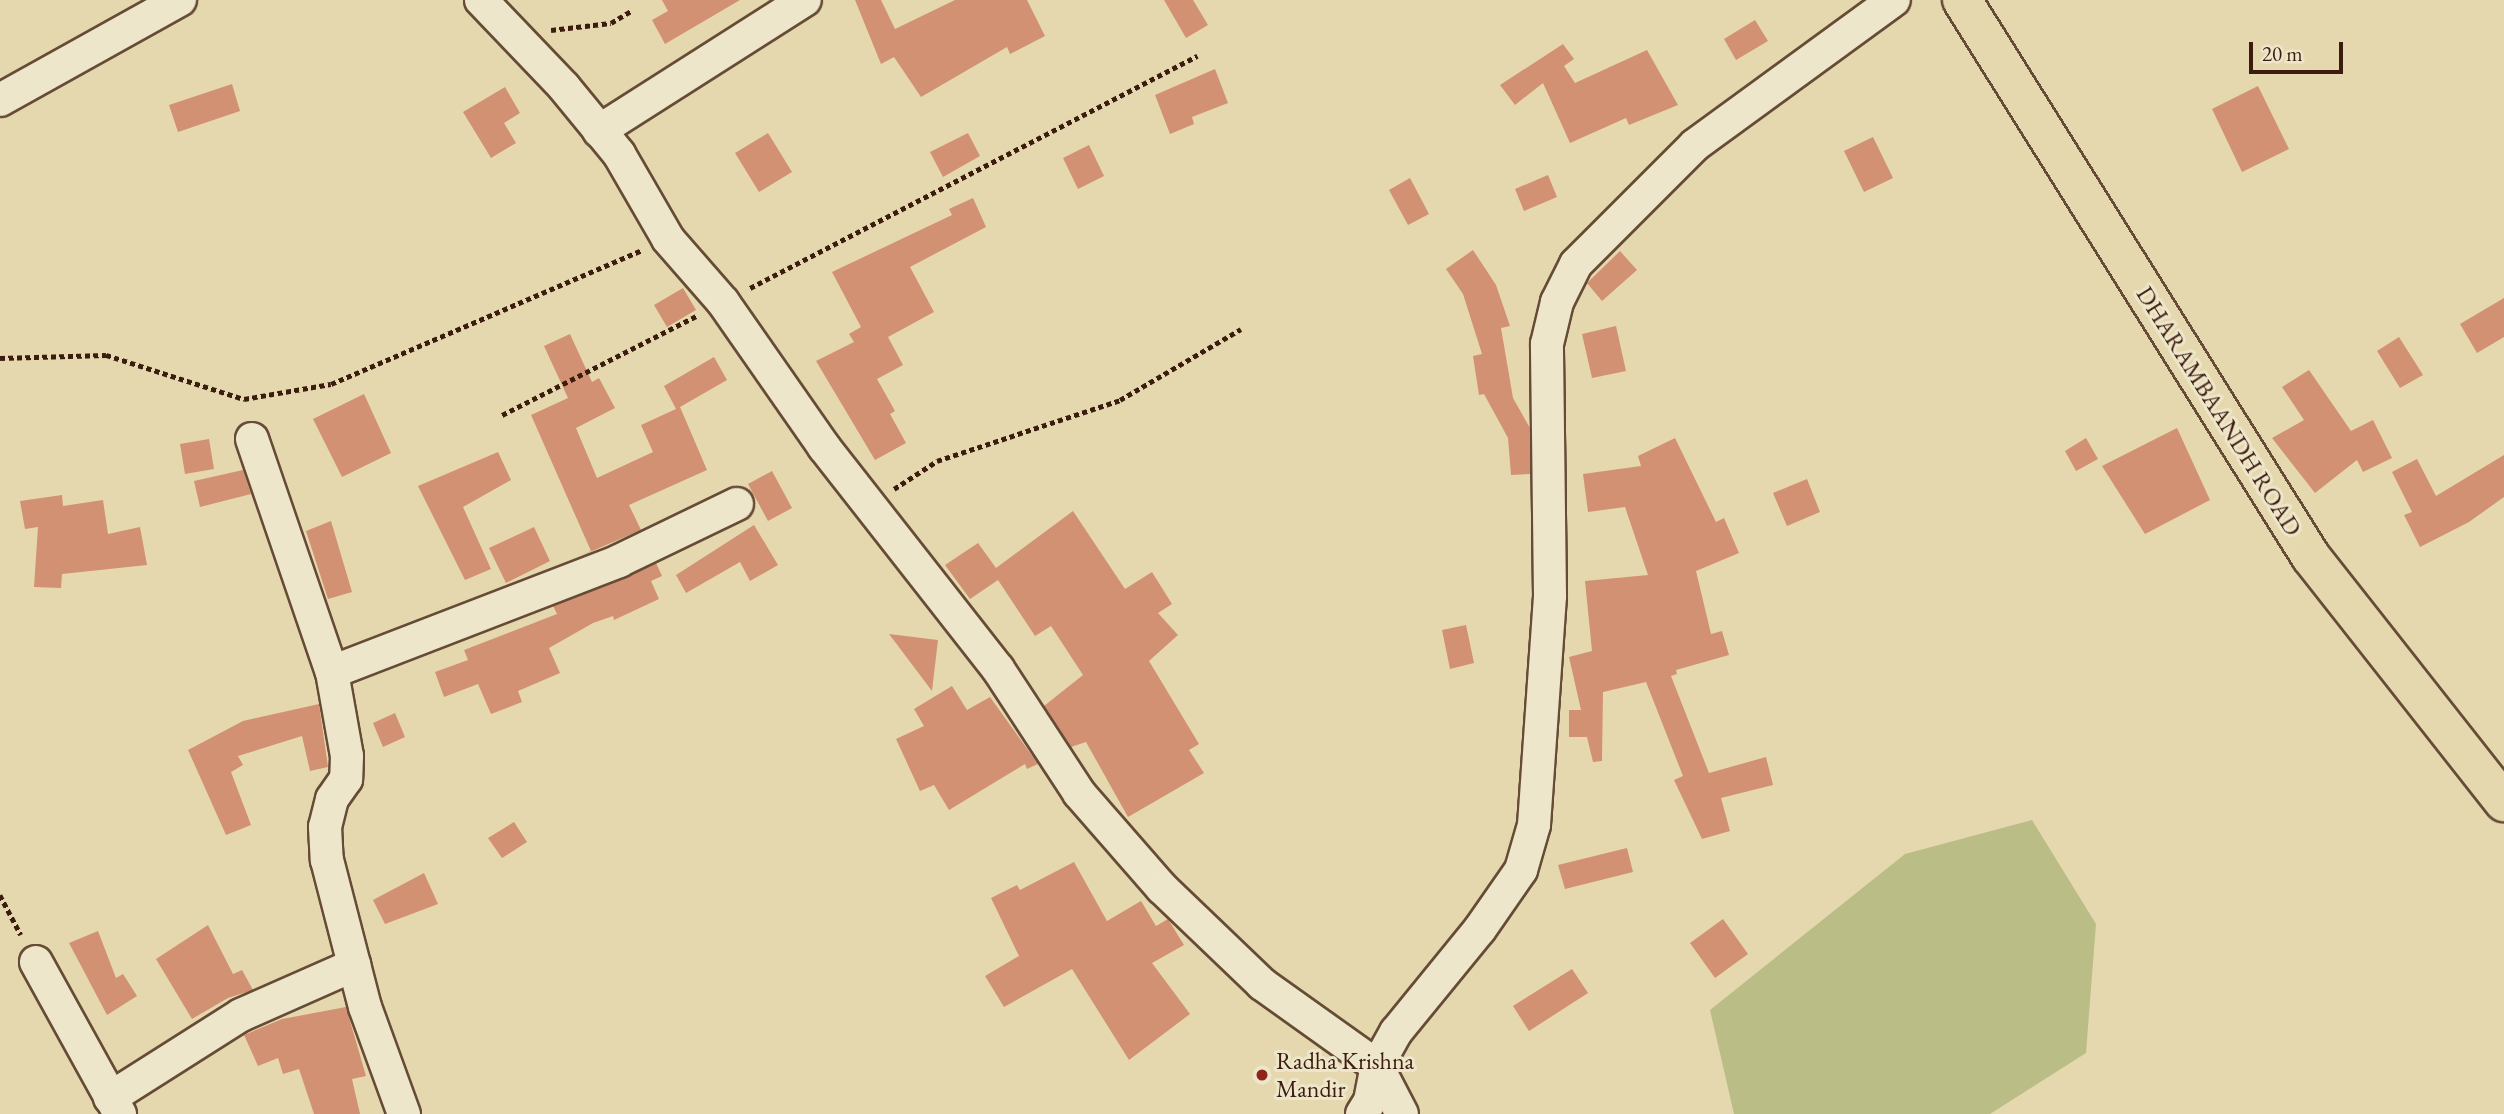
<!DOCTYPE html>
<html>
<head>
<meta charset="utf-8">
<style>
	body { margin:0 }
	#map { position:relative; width:2504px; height:1114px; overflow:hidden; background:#e5d8ae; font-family:"EB Garamond",serif }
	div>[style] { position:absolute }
	.green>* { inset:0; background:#bbbd86 }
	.building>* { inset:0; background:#d29173 }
	.path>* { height:4.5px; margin-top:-2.25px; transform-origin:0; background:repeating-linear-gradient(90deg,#3b1c0e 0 5px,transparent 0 8.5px) }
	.roads { filter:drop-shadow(2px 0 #664b36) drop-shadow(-2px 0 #664b36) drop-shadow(0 2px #664b36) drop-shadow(0 -2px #664b36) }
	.street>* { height:32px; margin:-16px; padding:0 16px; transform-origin:16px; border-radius:16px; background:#eee6ca }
	.primary>* { height:38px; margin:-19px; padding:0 19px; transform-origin:19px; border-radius:19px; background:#e5d8ae }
	.dots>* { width:19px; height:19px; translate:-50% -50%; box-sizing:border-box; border:4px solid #eee6ca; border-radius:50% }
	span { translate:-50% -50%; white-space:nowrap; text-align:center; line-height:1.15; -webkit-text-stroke:6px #eee6ca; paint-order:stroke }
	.street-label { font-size:24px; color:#3b1c0e }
	.poi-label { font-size:24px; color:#3b1c0e }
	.left { translate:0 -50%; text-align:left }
	.scale { position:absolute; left:2249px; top:42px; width:94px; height:32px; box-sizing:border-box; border:4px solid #3b1c0e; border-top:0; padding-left:9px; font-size:21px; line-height:24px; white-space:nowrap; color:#3b1c0e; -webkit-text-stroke:5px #eee6ca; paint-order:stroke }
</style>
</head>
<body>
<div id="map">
	<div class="green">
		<i style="clip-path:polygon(2032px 820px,2096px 924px,2086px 1053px,1990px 1114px,1734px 1114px,1710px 1010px,1905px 854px)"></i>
	</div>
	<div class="building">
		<i style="clip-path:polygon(662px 0,740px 0,665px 44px,652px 20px,668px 11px)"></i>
		<i style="clip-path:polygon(855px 0,881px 0,895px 29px,955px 0,1027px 0,1045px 36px,1010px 54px,1007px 47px,921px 97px,894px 57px,881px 64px)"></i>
		<i style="clip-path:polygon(1164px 0,1193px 0,1208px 25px,1186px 38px)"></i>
		<i style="clip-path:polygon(1755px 20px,1768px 41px,1736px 60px,1724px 39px)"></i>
		<i style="clip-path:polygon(1563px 44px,1574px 59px,1564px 66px,1575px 83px,1647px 50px,1678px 105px,1629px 125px,1626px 118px,1570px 143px,1543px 83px,1515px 105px,1500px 85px)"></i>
		<i style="clip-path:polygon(1215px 69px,1228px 103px,1192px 117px,1194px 124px,1170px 134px,1155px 95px)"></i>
		<i style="clip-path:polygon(232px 84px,240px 111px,178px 132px,169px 105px)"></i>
		<i style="clip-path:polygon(2258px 86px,2289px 149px,2242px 172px,2212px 109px)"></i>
		<i style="clip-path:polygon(505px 87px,520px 113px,504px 123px,516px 143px,491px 158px,463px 112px)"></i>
		<i style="clip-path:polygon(768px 133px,792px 172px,759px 192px,735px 153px)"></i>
		<i style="clip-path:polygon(968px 133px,980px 156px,943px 177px,930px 152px)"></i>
		<i style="clip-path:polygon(1873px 137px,1893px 178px,1864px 192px,1844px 151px)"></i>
		<i style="clip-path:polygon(1089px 145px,1104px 176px,1078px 189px,1063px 158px)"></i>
		<i style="clip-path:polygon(1548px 175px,1557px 197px,1524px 211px,1515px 189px)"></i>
		<i style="clip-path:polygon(1410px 178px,1429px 214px,1408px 225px,1389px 190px)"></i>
		<i style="clip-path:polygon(973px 198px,986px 227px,910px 267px,934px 312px,888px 337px,903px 365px,877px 379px,895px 411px,890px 414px,906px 443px,875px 460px,816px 361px,854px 342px,849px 334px,861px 327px,832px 272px,952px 215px,949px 209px)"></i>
		<i style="clip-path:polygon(1473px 250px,1496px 285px,1510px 326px,1501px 328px,1513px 398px,1530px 428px,1530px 474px,1511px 475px,1508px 438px,1484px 394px,1479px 395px,1473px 356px,1482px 354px,1463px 294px,1446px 269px)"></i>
		<i style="clip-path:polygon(1620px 251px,1637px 270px,1602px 301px,1587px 283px)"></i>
		<i style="clip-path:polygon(683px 288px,696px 310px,667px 327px,654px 305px)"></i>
		<i style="clip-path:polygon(2504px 298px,2504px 337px,2477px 353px,2460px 324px)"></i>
		<i style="clip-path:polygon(1616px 326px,1626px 371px,1592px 378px,1582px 334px)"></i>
		<i style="clip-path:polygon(570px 334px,592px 382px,599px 378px,615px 408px,576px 428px,597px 478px,653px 452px,641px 425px,676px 409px,664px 386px,714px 357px,727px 380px,680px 407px,707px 470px,629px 505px,641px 530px,576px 558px,591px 551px,531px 415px,568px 398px,544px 346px)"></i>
		<i style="clip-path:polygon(2399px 337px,2423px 375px,2400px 388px,2377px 351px)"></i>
		<i style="clip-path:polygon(2309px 370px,2351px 431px,2373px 420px,2392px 458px,2363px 472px,2357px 460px,2315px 493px,2272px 438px,2304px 420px,2282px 387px)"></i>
		<i style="clip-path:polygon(364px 394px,391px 453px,342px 477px,313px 419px)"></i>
		<i style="clip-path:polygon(2177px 428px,2210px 500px,2145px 534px,2102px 466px)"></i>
		<i style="clip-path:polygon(1675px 438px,1716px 522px,1724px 518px,1739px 553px,1696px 571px,1711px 634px,1722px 631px,1729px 655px,1676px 670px,1677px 674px,1671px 676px,1709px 773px,1766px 757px,1773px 785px,1721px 798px,1730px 831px,1702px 839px,1674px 780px,1683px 776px,1646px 682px,1603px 692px,1602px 761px,1593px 762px,1587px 737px,1569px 737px,1569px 710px,1581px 710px,1569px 657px,1592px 651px,1585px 581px,1648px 575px,1625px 507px,1588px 512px,1583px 474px,1641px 466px,1638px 456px)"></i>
		<i style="clip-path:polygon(2086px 438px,2098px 459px,2076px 471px,2065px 451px)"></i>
		<i style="clip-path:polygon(209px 439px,214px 469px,185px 474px,180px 444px)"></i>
		<i style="clip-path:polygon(498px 452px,511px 480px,463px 507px,491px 569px,465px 580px,418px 486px)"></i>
		<i style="clip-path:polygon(2504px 455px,2504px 497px,2469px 522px,2420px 547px,2404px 515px,2412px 512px,2392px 472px,2417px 459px,2436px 496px)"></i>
		<i style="clip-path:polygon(243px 470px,251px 494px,200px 507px,194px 481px)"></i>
		<i style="clip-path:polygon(772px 471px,792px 508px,768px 521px,748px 484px)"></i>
		<i style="clip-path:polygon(1807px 479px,1820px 512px,1787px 526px,1773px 493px)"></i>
		<i style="clip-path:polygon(62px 495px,63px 506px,103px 500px,108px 534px,140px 527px,147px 565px,62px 574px,61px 588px,34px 587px,38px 527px,25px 529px,20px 501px)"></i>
		<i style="clip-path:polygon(1073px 511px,1125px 589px,1152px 572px,1172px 604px,1158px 613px,1178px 635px,1149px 661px,1199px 744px,1189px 750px,1204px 773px,1128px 817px,1086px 742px,1071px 747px,1044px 706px,1083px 675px,1051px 626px,1035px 636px,998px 580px,970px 599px,945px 565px,978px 543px,996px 568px)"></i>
		<i style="clip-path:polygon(331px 521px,352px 592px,328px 599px,306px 531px)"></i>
		<i style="clip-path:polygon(754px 525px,778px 565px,750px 581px,740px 562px,686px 593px,676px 575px)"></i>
		<i style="clip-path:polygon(534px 527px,550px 561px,506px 583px,489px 548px)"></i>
		<i style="clip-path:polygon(656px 563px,662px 576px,651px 581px,659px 599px,614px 620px,613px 616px,593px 623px,549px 648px,560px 673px,518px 691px,522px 702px,491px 714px,478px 684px,444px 697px,435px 672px,468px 660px,464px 650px,557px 614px,553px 606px)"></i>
		<i style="clip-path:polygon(1466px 625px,1474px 663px,1450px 669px,1442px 630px)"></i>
		<i style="clip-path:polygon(889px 634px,938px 640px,932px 691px)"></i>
		<i style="clip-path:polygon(952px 686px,967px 710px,990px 697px,1038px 764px,1027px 769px,1025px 764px,949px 810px,934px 785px,920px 791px,896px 739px,924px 726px,914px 709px)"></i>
		<i style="clip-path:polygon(319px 704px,328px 767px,310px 771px,302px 736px,238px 756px,243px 765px,231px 772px,251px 825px,226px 835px,188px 750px,243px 721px)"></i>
		<i style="clip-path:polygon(395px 713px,405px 737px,383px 747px,373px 723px)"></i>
		<i style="clip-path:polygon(514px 822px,527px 842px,502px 858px,488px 838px)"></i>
		<i style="clip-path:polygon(1627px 848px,1633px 872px,1565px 889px,1558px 865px)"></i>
		<i style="clip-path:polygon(1074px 862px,1107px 921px,1141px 901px,1156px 926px,1168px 919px,1184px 945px,1152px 963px,1190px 1014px,1129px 1060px,1072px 969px,1004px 1007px,985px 976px,1019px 956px,991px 898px,1017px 885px,1020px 890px)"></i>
		<i style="clip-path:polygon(424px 873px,438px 904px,385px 924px,373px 900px)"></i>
		<i style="clip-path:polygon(1723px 919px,1748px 954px,1715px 978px,1690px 943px)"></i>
		<i style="clip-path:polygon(208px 925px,233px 974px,242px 970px,253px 990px,228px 998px,192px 1019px,156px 959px)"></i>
		<i style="clip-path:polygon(98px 931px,116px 978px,123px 974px,137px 996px,107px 1015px,69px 943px)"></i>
		<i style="clip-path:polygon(1572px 969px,1588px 993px,1529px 1031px,1513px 1006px)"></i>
		<i style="clip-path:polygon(346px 1007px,366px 1076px,352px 1079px,360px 1114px,314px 1114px,299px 1069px,283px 1074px,278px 1058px,258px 1066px,244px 1035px,282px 1019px)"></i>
	</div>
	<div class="path">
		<i style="left:551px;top:30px;width:60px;rotate:-6.7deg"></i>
		<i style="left:611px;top:23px;width:23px;rotate:-31deg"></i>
		<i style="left:750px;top:288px;width:504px;rotate:-27.43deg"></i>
		<i style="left:0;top:358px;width:106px;rotate:-1.6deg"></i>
		<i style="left:106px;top:355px;width:145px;rotate:17.7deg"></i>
		<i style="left:244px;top:399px;width:88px;rotate:-9.8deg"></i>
		<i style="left:331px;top:384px;width:339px;rotate:-23.3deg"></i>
		<i style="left:502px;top:415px;width:218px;rotate:-27deg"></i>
		<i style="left:894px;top:489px;width:51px;rotate:-33.1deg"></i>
		<i style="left:937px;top:461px;width:193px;rotate:-18.4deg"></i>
		<i style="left:1120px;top:400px;width:140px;rotate:-30.4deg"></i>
		<i style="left:0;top:895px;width:45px;rotate:62.3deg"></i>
	</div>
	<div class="roads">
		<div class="street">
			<i style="left:481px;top:0;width:120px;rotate:46.3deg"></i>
			<i style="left:564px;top:87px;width:87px;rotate:50.6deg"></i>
			<i style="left:619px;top:154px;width:98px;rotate:60deg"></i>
			<i style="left:668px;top:239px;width:84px;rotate:48.9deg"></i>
			<i style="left:723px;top:302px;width:177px;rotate:55.1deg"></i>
			<i style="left:824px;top:447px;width:282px;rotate:51.9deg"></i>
			<i style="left:998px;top:669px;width:148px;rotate:56.8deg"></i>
			<i style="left:1079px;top:793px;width:126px;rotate:48.9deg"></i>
			<i style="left:1162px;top:888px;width:139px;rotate:43.8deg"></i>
			<i style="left:1262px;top:984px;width:141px;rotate:35.5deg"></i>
			<i style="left:1377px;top:1066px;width:54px;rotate:62.5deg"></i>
			<i style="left:0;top:100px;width:206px;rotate:-29.1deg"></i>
			<i style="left:599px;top:131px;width:244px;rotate:-32.5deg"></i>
			<i style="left:252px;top:439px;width:246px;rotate:71.1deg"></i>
			<i style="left:332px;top:672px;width:85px;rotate:79.9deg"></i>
			<i style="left:347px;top:756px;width:23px;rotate:92deg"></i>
			<i style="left:346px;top:779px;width:24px;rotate:125deg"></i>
			<i style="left:332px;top:799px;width:29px;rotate:104deg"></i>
			<i style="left:325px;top:827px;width:33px;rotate:87deg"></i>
			<i style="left:327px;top:860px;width:152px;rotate:75.5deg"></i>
			<i style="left:365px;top:1007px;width:114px;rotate:70deg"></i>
			<i style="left:332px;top:672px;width:308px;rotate:-21.1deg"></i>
			<i style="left:619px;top:561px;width:131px;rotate:-25.8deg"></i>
			<i style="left:36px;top:962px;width:174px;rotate:61.1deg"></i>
			<i style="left:110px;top:1098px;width:155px;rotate:-32.4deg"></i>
			<i style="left:241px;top:1015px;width:124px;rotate:-23.9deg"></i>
			<i style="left:1362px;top:1114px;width:15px;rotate:-58deg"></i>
			<i style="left:1370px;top:1101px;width:36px;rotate:-79deg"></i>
			<i style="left:1377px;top:1066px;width:39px;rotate:-61deg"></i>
			<i style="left:1396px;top:1032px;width:133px;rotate:-50.8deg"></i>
			<i style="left:1480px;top:929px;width:72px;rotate:-55.2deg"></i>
			<i style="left:1521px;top:870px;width:47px;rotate:-73.9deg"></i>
			<i style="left:1534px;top:825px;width:230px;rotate:-86deg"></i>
			<i style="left:1550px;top:596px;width:252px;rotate:-90.7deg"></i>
			<i style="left:1547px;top:344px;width:43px;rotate:-76.6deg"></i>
			<i style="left:1557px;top:302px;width:42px;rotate:-63.4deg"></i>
			<i style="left:1576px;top:264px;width:168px;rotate:-45deg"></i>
			<i style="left:1695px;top:145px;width:246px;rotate:-36.1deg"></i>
		</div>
		<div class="primary">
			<i style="left:1962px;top:0;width:657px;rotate:57.93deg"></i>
			<i style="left:2311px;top:557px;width:312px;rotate:51.8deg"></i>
		</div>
	</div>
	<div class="dots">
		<i style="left:1262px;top:1075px;background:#8f2418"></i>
	</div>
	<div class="street-label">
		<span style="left:2219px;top:411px;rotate:58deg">DHARAMBAANDH ROAD</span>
	</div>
	<div class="poi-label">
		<span class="left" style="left:1276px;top:1075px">Radha Krishna<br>Mandir</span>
	</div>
	<div class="scale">20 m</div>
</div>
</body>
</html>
